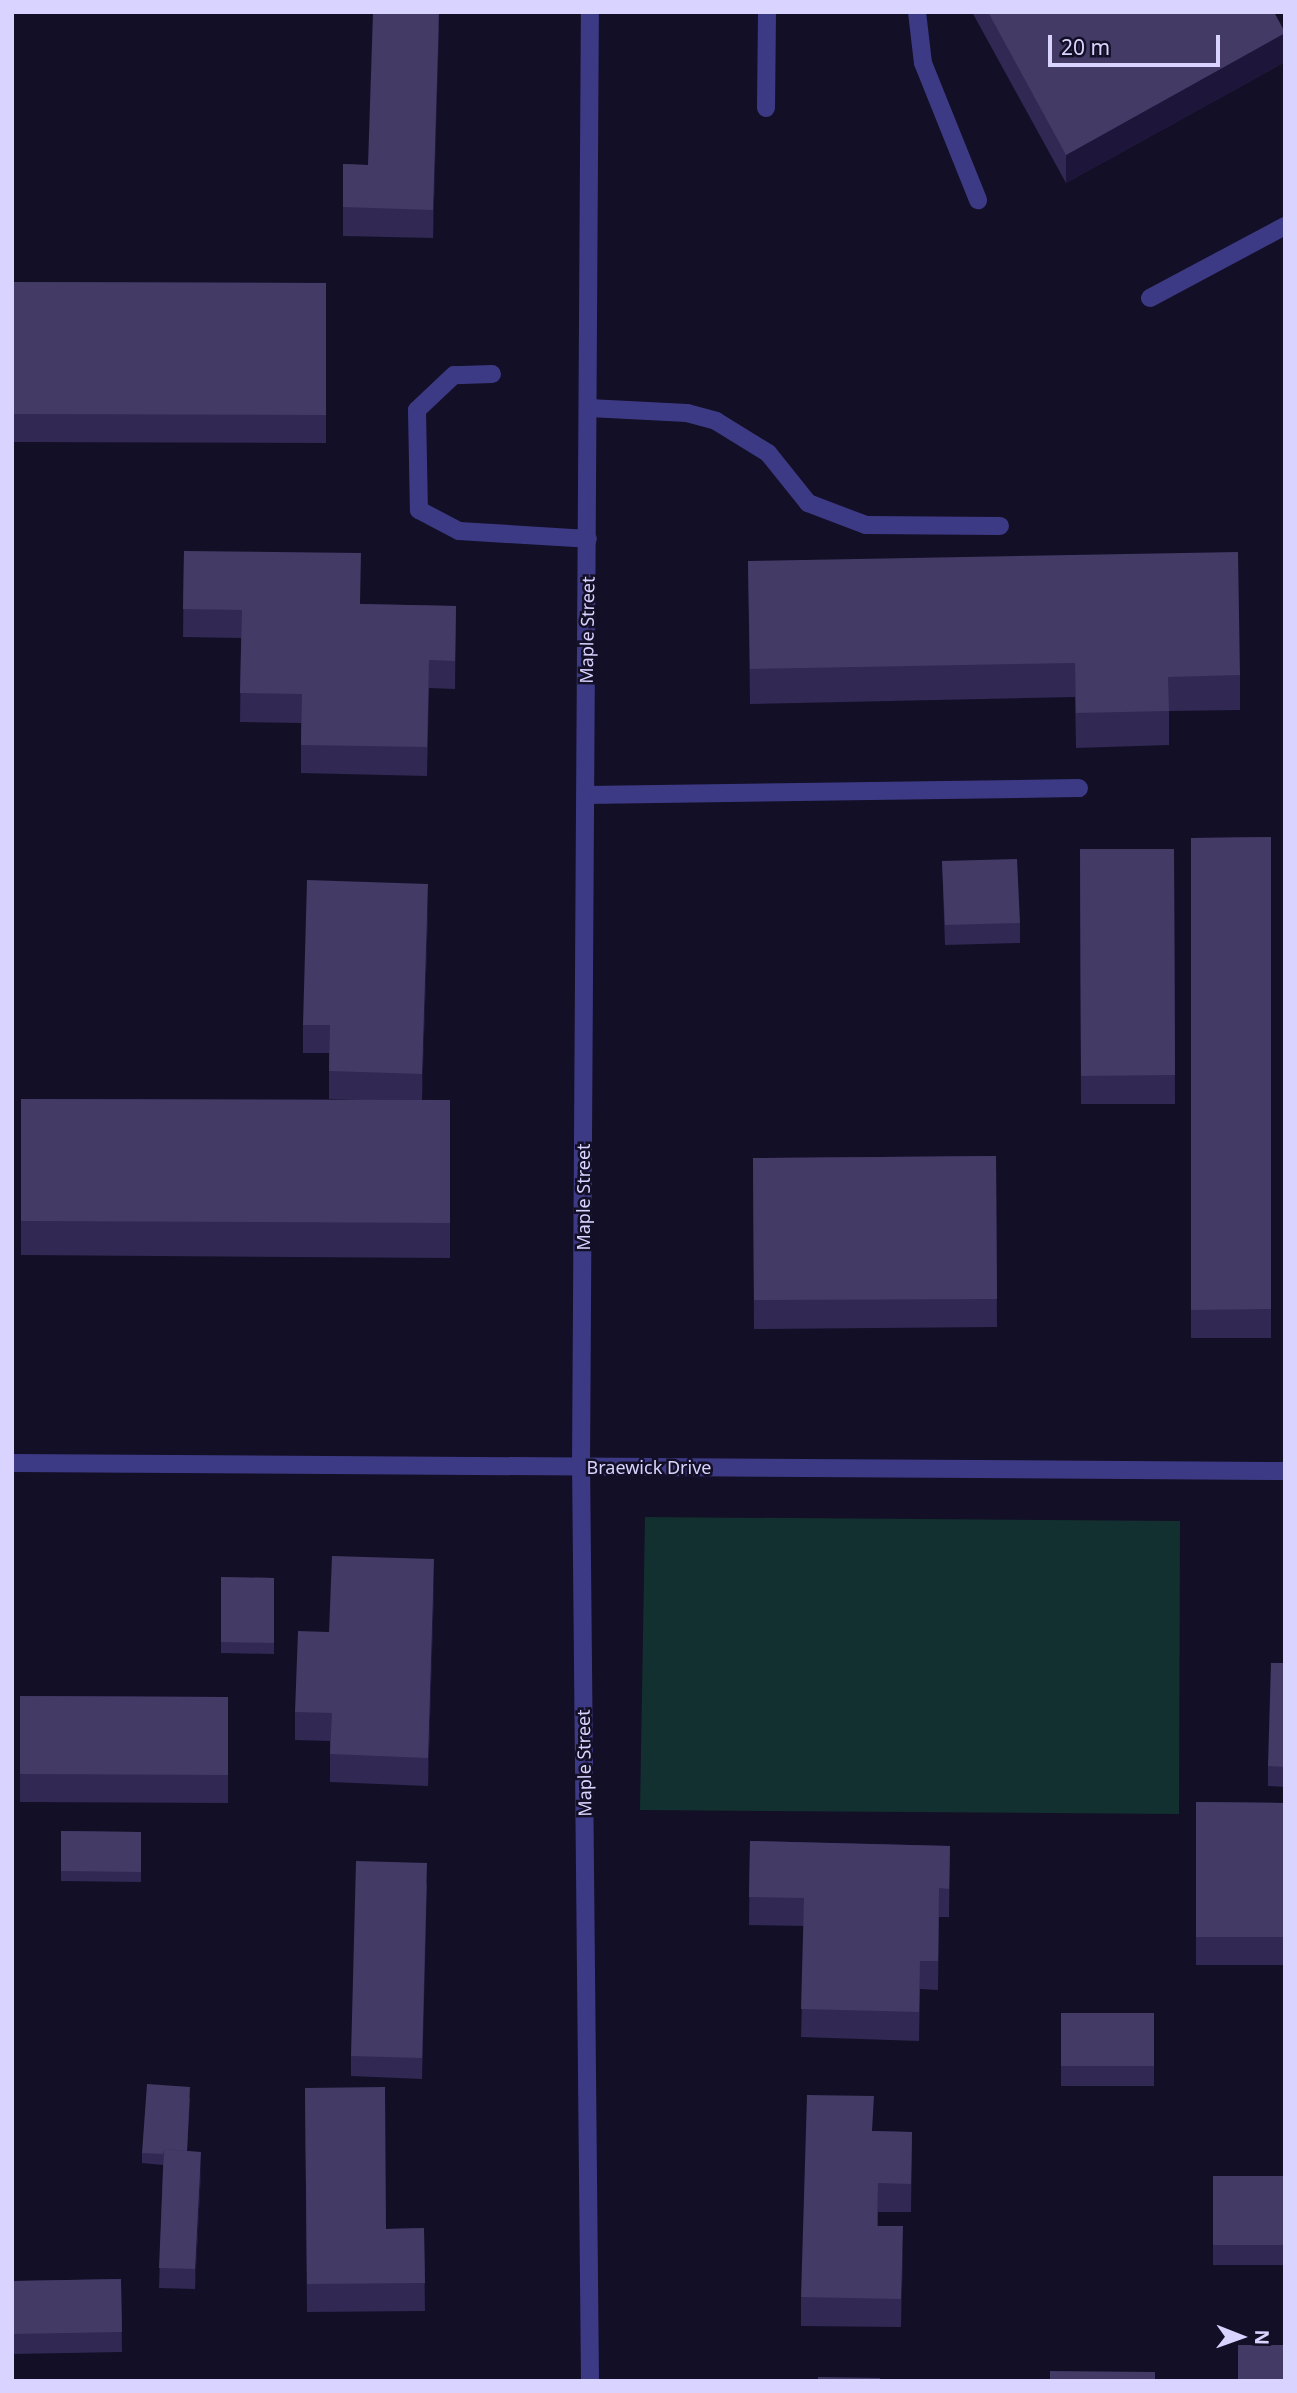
<!DOCTYPE html>
<html>
<head>
<meta charset="utf-8">
<style>
	body { margin:0 }
	#map { position:relative; width:1297px; height:2393px; overflow:hidden; background:#130f26; font-family:"Noto Sans",sans-serif }
	div>[style] { position:absolute }
	.green>* { inset:0; background:#12302f }
	.service>* { height:18px; margin:-9px; padding:0 9px; transform-origin:9px; border-radius:9px; background:#3d3a85 }
	.minor>* { height:18px; margin:-9px; padding:0 9px; transform-origin:9px; border-radius:9px; background:#3d3a85 }
	.wall>* { inset:0; background:#312854 }
	.shaded-wall>* { inset:0; background:#1d163a }
	.building>* { inset:0; background:#433a66 }
	span { translate:-50% -50%; white-space:nowrap; text-align:center; line-height:1.15; -webkit-text-stroke:5px #130f26; paint-order:stroke }
	.street-label { font-size:18px; color:#d9d4ff }
	.frame { position:absolute; inset:0; border:14px solid #d9d4ff; pointer-events:none }
	.north { position:absolute; left:1206px; top:2302px; width:70px; height:70px; -webkit-text-stroke:5px #130f26; paint-order:stroke; rotate:91deg; font-size:19px; font-weight:700; line-height:28px; text-align:center; color:#d9d4ff }
	.north::after { content:''; display:block; margin:auto; width:24px; height:32px; background:#d9d4ff; clip-path:polygon(50% 0,100% 100%,50% 72%,0 100%) }
	.scale { position:absolute; left:1048px; top:35px; width:172px; height:32px; box-sizing:border-box; border:4px solid #d9d4ff; border-top:0; padding-left:9px; font-size:21px; line-height:24px; white-space:nowrap; color:#d9d4ff; -webkit-text-stroke:5px #130f26; paint-order:stroke }
</style>
</head>
<body>
<div id="map">
	<div class="green">
		<i style="clip-path:polygon(645px 1517px,1180px 1521px,1179px 1814px,640px 1810px)"></i>
	</div>
	<div class="service">
		<i style="left:917px;top:12px;width:51px;rotate:83.3deg"></i>
		<i style="left:923px;top:63px;width:148px;rotate:68.1deg"></i>
		<i style="left:766px;top:108px;width:96px;rotate:-89.4deg"></i>
		<i style="left:1150px;top:298px;width:153px;rotate:-28.1deg"></i>
		<i style="left:492px;top:374px;width:38px;rotate:178deg"></i>
		<i style="left:454px;top:375px;width:51px;rotate:136.6deg"></i>
		<i style="left:417px;top:410px;width:100px;rotate:88.9deg"></i>
		<i style="left:419px;top:510px;width:45px;rotate:27.7deg"></i>
		<i style="left:459px;top:531px;width:129px;rotate:3.5deg"></i>
		<i style="left:589px;top:408px;width:98px;rotate:2.9deg"></i>
		<i style="left:687px;top:413px;width:30px;rotate:15deg"></i>
		<i style="left:716px;top:421px;width:61px;rotate:31.6deg"></i>
		<i style="left:768px;top:453px;width:64px;rotate:51.3deg"></i>
		<i style="left:808px;top:503px;width:62px;rotate:20.8deg"></i>
		<i style="left:866px;top:525px;width:134px;rotate:0.4deg"></i>
		<i style="left:586px;top:795px;width:493px;rotate:-0.8deg"></i>
	</div>
	<div class="minor">
		<i style="left:12px;top:1463px;width:1273px;rotate:0.36deg"></i>
		<i style="left:590px;top:2381px;width:914px;rotate:-90.56deg"></i>
		<i style="left:581px;top:1467px;width:1455px;rotate:-89.65deg"></i>
	</div>
	<div class="wall">
		<i style="clip-path:polygon(972px 12px,1274px 12px,1285px 32px,1285px 62px,1066px 183px)"></i>
		<i style="clip-path:polygon(439px 26px,433px 238px,343px 236px,343px 164px,368px 165px)"></i>
		<i style="clip-path:polygon(12px 282px,326px 283px,326px 443px,12px 442px)"></i>
		<i style="clip-path:polygon(184px 551px,361px 604px,456px 606px,455px 689px,429px 688px,427px 776px,301px 773px,301px 723px,240px 722px,241px 638px,183px 637px)"></i>
		<i style="clip-path:polygon(748px 561px,1240px 675px,1240px 710px,1169px 711px,1169px 745px,1076px 748px,1075px 697px,750px 704px)"></i>
		<i style="clip-path:polygon(1271px 837px,1271px 1338px,1191px 1338px,1191px 838px)"></i>
		<i style="clip-path:polygon(1080px 849px,1174px 849px,1175px 1104px,1081px 1104px)"></i>
		<i style="clip-path:polygon(942px 861px,1020px 923px,1020px 943px,945px 945px)"></i>
		<i style="clip-path:polygon(428px 912px,422px 1100px,450px 1100px,450px 1258px,21px 1255px,21px 1099px,358px 1100px,329px 1099px,329px 1053px,303px 1053px,303px 1025px)"></i>
		<i style="clip-path:polygon(996px 1156px,997px 1327px,754px 1329px,753px 1158px)"></i>
		<i style="clip-path:polygon(221px 1577px,274px 1578px,274px 1654px,221px 1653px)"></i>
		<i style="clip-path:polygon(434px 1588px,428px 1786px,330px 1782px,330px 1741px,295px 1740px,295px 1712px,329px 1632px)"></i>
		<i style="clip-path:polygon(1285px 1663px,1285px 1787px,1268px 1786px,1268px 1766px)"></i>
		<i style="clip-path:polygon(20px 1696px,228px 1697px,228px 1803px,20px 1802px)"></i>
		<i style="clip-path:polygon(1196px 1802px,1285px 1803px,1285px 1965px,1196px 1965px)"></i>
		<i style="clip-path:polygon(61px 1831px,141px 1832px,141px 1882px,61px 1881px)"></i>
		<i style="clip-path:polygon(750px 1841px,950px 1846px,949px 1917px,939px 1917px,938px 1990px,920px 1989px,919px 2041px,801px 2037px,804px 1926px,749px 1925px)"></i>
		<i style="clip-path:polygon(427px 1883px,422px 2079px,351px 2076px,351px 2056px)"></i>
		<i style="clip-path:polygon(1061px 2013px,1154px 2013px,1154px 2086px,1061px 2086px)"></i>
		<i style="clip-path:polygon(305px 2088px,386px 2229px,424px 2228px,425px 2311px,307px 2312px)"></i>
		<i style="clip-path:polygon(190px 2098px,187px 2151px,201px 2172px,195px 2289px,159px 2288px,163px 2165px,142px 2163px,142px 2153px)"></i>
		<i style="clip-path:polygon(874px 2131px,912px 2132px,911px 2212px,878px 2212px,878px 2226px,903px 2254px,901px 2327px,801px 2326px,801px 2297px)"></i>
		<i style="clip-path:polygon(1213px 2176px,1285px 2176px,1285px 2265px,1213px 2265px)"></i>
		<i style="clip-path:polygon(121px 2279px,122px 2352px,12px 2354px,12px 2281px)"></i>
	</div>
	<div class="shaded-wall">
		<i style="clip-path:polygon(439px 12px,439px 26px,433px 238px,433px 210px)"></i>
		<i style="clip-path:polygon(1285px 33px,1285px 62px,1066px 183px,1066px 155px)"></i>
		<i style="clip-path:polygon(428px 884px,428px 912px,422px 1102px,422px 1074px)"></i>
		<i style="clip-path:polygon(434px 1559px,434px 1588px,428px 1786px,428px 1758px)"></i>
		<i style="clip-path:polygon(201px 2152px,201px 2172px,195px 2289px,195px 2269px)"></i>
		<i style="clip-path:polygon(903px 2226px,903px 2254px,901px 2327px,901px 2299px)"></i>
	</div>
	<div class="building">
		<i style="clip-path:polygon(373px 12px,439px 12px,433px 210px,343px 207px,343px 164px,368px 165px)"></i>
		<i style="clip-path:polygon(988px 12px,1274px 12px,1285px 33px,1066px 155px)"></i>
		<i style="clip-path:polygon(12px 282px,326px 283px,326px 415px,12px 414px)"></i>
		<i style="clip-path:polygon(184px 551px,361px 553px,360px 604px,456px 606px,455px 661px,429px 660px,427px 747px,301px 745px,302px 694px,240px 693px,242px 610px,183px 609px)"></i>
		<i style="clip-path:polygon(1238px 552px,1240px 675px,1168px 677px,1169px 711px,1076px 713px,1075px 663px,750px 669px,748px 561px)"></i>
		<i style="clip-path:polygon(1271px 837px,1271px 1309px,1191px 1310px,1191px 838px)"></i>
		<i style="clip-path:polygon(1080px 849px,1174px 849px,1175px 1075px,1081px 1076px)"></i>
		<i style="clip-path:polygon(1017px 859px,1020px 923px,945px 925px,942px 861px)"></i>
		<i style="clip-path:polygon(307px 880px,428px 884px,422px 1074px,329px 1071px,330px 1025px,303px 1025px)"></i>
		<i style="clip-path:polygon(21px 1099px,450px 1100px,450px 1223px,21px 1221px)"></i>
		<i style="clip-path:polygon(996px 1156px,997px 1299px,754px 1300px,753px 1158px)"></i>
		<i style="clip-path:polygon(332px 1556px,434px 1559px,428px 1758px,330px 1754px,332px 1713px,295px 1712px,298px 1631px,329px 1632px)"></i>
		<i style="clip-path:polygon(221px 1577px,274px 1578px,274px 1643px,221px 1642px)"></i>
		<i style="clip-path:polygon(1271px 1663px,1285px 1663px,1285px 1767px,1268px 1766px)"></i>
		<i style="clip-path:polygon(20px 1696px,228px 1697px,228px 1775px,20px 1774px)"></i>
		<i style="clip-path:polygon(1196px 1802px,1285px 1803px,1285px 1937px,1196px 1937px)"></i>
		<i style="clip-path:polygon(61px 1831px,141px 1832px,141px 1872px,61px 1871px)"></i>
		<i style="clip-path:polygon(750px 1841px,950px 1846px,949px 1889px,939px 1888px,938px 1961px,920px 1961px,919px 2012px,801px 2009px,804px 1898px,749px 1897px)"></i>
		<i style="clip-path:polygon(356px 1861px,427px 1863px,422px 2058px,351px 2056px)"></i>
		<i style="clip-path:polygon(1061px 2013px,1154px 2013px,1154px 2066px,1061px 2066px)"></i>
		<i style="clip-path:polygon(147px 2084px,190px 2087px,187px 2151px,164px 2149px,163px 2154px,142px 2153px)"></i>
		<i style="clip-path:polygon(385px 2087px,386px 2229px,424px 2228px,425px 2283px,307px 2284px,305px 2088px)"></i>
		<i style="clip-path:polygon(807px 2095px,874px 2096px,872px 2131px,912px 2132px,911px 2184px,878px 2183px,877px 2226px,903px 2226px,901px 2299px,801px 2297px)"></i>
		<i style="clip-path:polygon(164px 2149px,201px 2152px,195px 2269px,159px 2268px)"></i>
		<i style="clip-path:polygon(1213px 2176px,1285px 2176px,1285px 2245px,1213px 2245px)"></i>
		<i style="clip-path:polygon(121px 2279px,122px 2332px,12px 2334px,12px 2281px)"></i>
		<i style="clip-path:polygon(1238px 2345px,1285px 2345px,1285px 2381px,1238px 2381px)"></i>
		<i style="clip-path:polygon(1050px 2371px,1155px 2372px,1155px 2381px,1050px 2381px)"></i>
		<i style="clip-path:polygon(818px 2377px,880px 2378px,880px 2381px,818px 2381px)"></i>
	</div>
	<div class="street-label">
		<span style="left:587px;top:630px;rotate:-89deg">Maple Street</span>
		<span style="left:583px;top:1197px;rotate:-90deg">Maple Street</span>
		<span style="left:649px;top:1467px">Braewick Drive</span>
		<span style="left:584px;top:1763px;rotate:-91deg">Maple Street</span>
	</div>
	<div class="frame"></div>
	<div class="north">N</div>
	<div class="scale">20 m</div>
</div>
</body>
</html>
